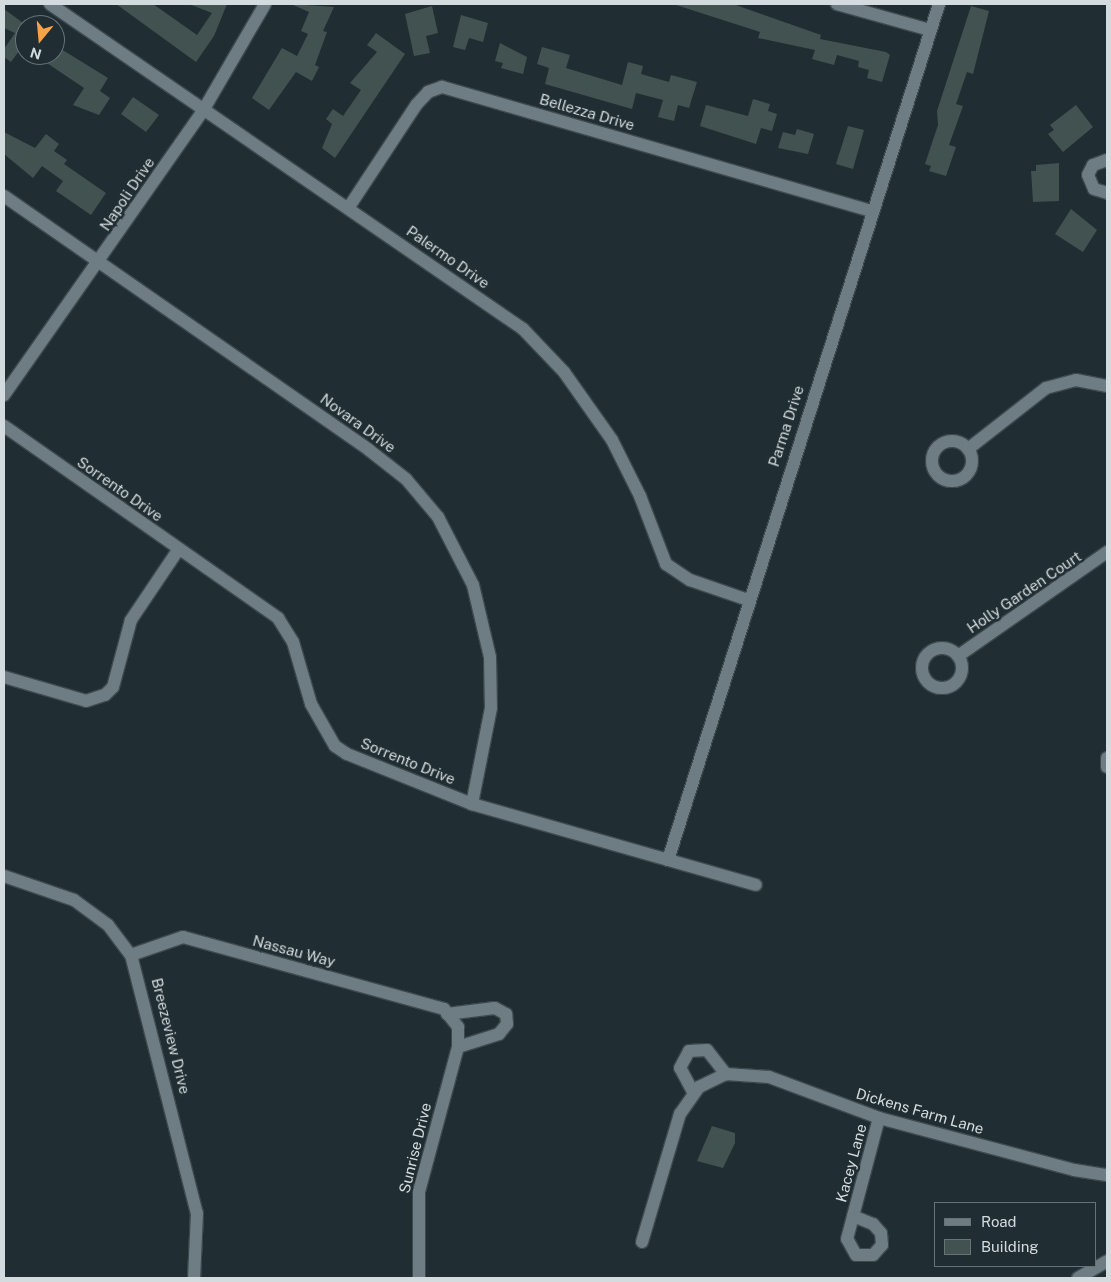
<!DOCTYPE html>
<html>
<head>
<meta charset="utf-8">
<style>
	body { margin:0 }
	#map { position:relative; width:1111px; height:1282px; overflow:hidden; background:#202e33; font-family:"Public Sans",sans-serif }
	div>[style] { position:absolute }
	.building>* { inset:0; background:#415251 }
	.roads { filter:drop-shadow(1px 0 #3e494e) drop-shadow(-1px 0 #3e494e) drop-shadow(0 1px #3e494e) drop-shadow(0 -1px #3e494e) }
	.street>* { height:12px; margin:-6px; padding:0 6px; transform-origin:6px; border-radius:6px; background:#6d7d83 }
	.street>.ring { margin:-6px; padding:0; box-sizing:content-box; background:none; border:12px solid #6d7d83; border-radius:50% }
	span { translate:-50% -50%; white-space:nowrap; text-align:center; line-height:1.15; -webkit-text-stroke:5px #202e33; paint-order:stroke }
	.street-label { font-size:15px; color:#d3dbdf }
	.frame { position:absolute; inset:0; border:5px solid #d3dbdf; pointer-events:none }
	.legend { position:absolute; left:934px; top:1202px; width:162px; height:65px; box-sizing:border-box; background:#202e33; border:1px solid #687378; margin:0; padding:6px 9px; list-style:none; font-size:15px; color:#d3dbdf }
	.legend li { display:flex; align-items:center; gap:10px; height:25px }
	.legend b { width:25px; border:1px solid #687378 }
	.north { position:absolute; left:15px; top:15px; width:50px; height:50px; box-sizing:border-box; background:#202e33; border:1px solid #687378; border-radius:50%; rotate:197deg; font-size:14px; font-weight:700; line-height:20px; text-align:center; color:#d3dbdf }
	.north::after { content:''; display:block; margin:auto; width:18px; height:22px; background:#f5a346; clip-path:polygon(50% 0,100% 100%,50% 72%,0 100%) }
</style>
</head>
<body>
<div id="map">
	<div class="building">
		<i style="clip-path:polygon(116px 4px,153px 4px,197px 35px,212px 13px,189px 4px,227px 4px,214px 36px,196px 62px)"></i>
		<i style="clip-path:polygon(291px 4px,334px 7px,323px 31px,327px 32px,315px 65px,319px 67px,312px 81px,296px 72px,269px 110px,252px 98px,282px 48px,297px 56px,308px 34px,301px 31px,309px 12px)"></i>
		<i style="clip-path:polygon(673px 4px,733px 4px,821px 35px,820px 39px,886px 52px,890px 55px,882px 82px,867px 78px,869px 70px,858px 67px,859px 61px,837px 55px,834px 65px,812px 59px,815px 50px,758px 38px,760px 32px)"></i>
		<i style="clip-path:polygon(432px 6px,438px 33px,426px 36px,430px 53px,414px 56px,405px 14px)"></i>
		<i style="clip-path:polygon(971px 6px,989px 11px,973px 74px,967px 72px,956px 104px,963px 106px,949px 145px,956px 147px,946px 176px,929px 171px,931px 166px,925px 164px,938px 125px,937px 111px)"></i>
		<i style="clip-path:polygon(4px 9px,23px 23px,25px 19px,26px 25px,25px 43px,11px 62px,4px 57px,4px 49px,15px 33px,4px 28px)"></i>
		<i style="clip-path:polygon(461px 15px,488px 23px,483px 42px,469px 38px,465px 50px,453px 47px)"></i>
		<i style="clip-path:polygon(376px 33px,405px 54px,335px 158px,322px 148px,332px 124px,326px 119px,333px 109px,343px 116px,361px 90px,350px 83px,377px 52px,367px 45px)"></i>
		<i style="clip-path:polygon(500px 43px,527px 57px,523px 74px,501px 68px,503px 63px,495px 61px)"></i>
		<i style="clip-path:polygon(542px 47px,570px 55px,566px 68px,622px 85px,628px 62px,643px 66px,641px 74px,669px 82px,671px 75px,697px 82px,689px 108px,678px 105px,674px 121px,658px 117px,663px 100px,636px 93px,632px 109px,545px 84px,549px 68px,537px 64px)"></i>
		<i style="clip-path:polygon(61px 49px,108px 78px,100px 91px,110px 98px,99px 115px,73px 105px,84px 88px,35px 55px,57px 55px)"></i>
		<i style="clip-path:polygon(133px 97px,159px 115px,146px 132px,121px 114px)"></i>
		<i style="clip-path:polygon(753px 99px,770px 104px,768px 111px,777px 114px,772px 131px,761px 128px,756px 144px,700px 126px,706px 105px,748px 116px)"></i>
		<i style="clip-path:polygon(1076px 105px,1093px 127px,1063px 152px,1048px 134px,1054px 130px,1050px 125px)"></i>
		<i style="clip-path:polygon(848px 126px,864px 130px,853px 169px,836px 164px)"></i>
		<i style="clip-path:polygon(797px 129px,814px 134px,808px 154px,778px 148px,783px 132px,795px 135px)"></i>
		<i style="clip-path:polygon(4px 132px,35px 148px,46px 134px,59px 144px,54px 151px,67px 160px,64px 164px,106px 193px,91px 215px,56px 191px,63px 181px,42px 166px,33px 178px,4px 154px)"></i>
		<i style="clip-path:polygon(1059px 163px,1059px 201px,1033px 202px,1031px 171px,1036px 171px,1036px 165px)"></i>
		<i style="clip-path:polygon(1071px 209px,1097px 230px,1083px 252px,1055px 234px)"></i>
		<i style="clip-path:polygon(712px 1126px,735px 1133px,735px 1143px,723px 1168px,697px 1161px)"></i>
	</div>
	<div class="roads">
		<div class="street">
			<i style="left:50px;top:4px;width:574px;rotate:34.49deg"></i>
			<i style="left:523px;top:329px;width:59px;rotate:46.4deg"></i>
			<i style="left:564px;top:372px;width:83px;rotate:54.8deg"></i>
			<i style="left:612px;top:440px;width:63px;rotate:63.4deg"></i>
			<i style="left:640px;top:496px;width:73px;rotate:69.1deg"></i>
			<i style="left:666px;top:564px;width:29px;rotate:34deg"></i>
			<i style="left:690px;top:580px;width:61px;rotate:19deg"></i>
			<i style="left:837px;top:4px;width:97px;rotate:15.6deg"></i>
			<i style="left:1107px;top:160px;width:15px;rotate:160deg"></i>
			<i style="left:1093px;top:165px;width:11px;rotate:117deg"></i>
			<i style="left:1088px;top:175px;width:15px;rotate:67deg"></i>
			<i style="left:1094px;top:189px;width:14px;rotate:17deg"></i>
			<i style="left:4px;top:196px;width:445px;rotate:34.8deg"></i>
			<i style="left:369px;top:450px;width:47px;rotate:38.1deg"></i>
			<i style="left:406px;top:479px;width:50px;rotate:49.9deg"></i>
			<i style="left:438px;top:517px;width:76px;rotate:62.8deg"></i>
			<i style="left:473px;top:585px;width:74px;rotate:76.7deg"></i>
			<i style="left:490px;top:657px;width:51px;rotate:88.9deg"></i>
			<i style="left:491px;top:708px;width:98px;rotate:101.2deg"></i>
			<i style="left:349px;top:207px;width:123px;rotate:-56.6deg"></i>
			<i style="left:417px;top:104px;width:16px;rotate:-47deg"></i>
			<i style="left:428px;top:92px;width:15px;rotate:-20deg"></i>
			<i style="left:442px;top:87px;width:448px;rotate:16.1deg"></i>
			<i style="left:4px;top:395px;width:349px;rotate:-55deg"></i>
			<i style="left:204px;top:109px;width:121px;rotate:-59.8deg"></i>
			<i style="left:4px;top:426px;width:335px;rotate:35deg"></i>
			<i style="left:278px;top:618px;width:28px;rotate:58deg"></i>
			<i style="left:293px;top:642px;width:65px;rotate:73.8deg"></i>
			<i style="left:311px;top:704px;width:48px;rotate:60.3deg"></i>
			<i style="left:335px;top:746px;width:14px;rotate:34deg"></i>
			<i style="left:347px;top:754px;width:135px;rotate:21.8deg"></i>
			<i style="left:472px;top:804px;width:295px;rotate:15.9deg"></i>
			<i class="ring" style="left:932px;top:441px;width:28px;height:28px"></i>
			<i style="left:968px;top:449px;width:99px;rotate:-38deg"></i>
			<i style="left:1046px;top:388px;width:31px;rotate:-15deg"></i>
			<i style="left:1076px;top:380px;width:32px;rotate:11deg"></i>
			<i class="ring" style="left:922px;top:648px;width:28px;height:28px"></i>
			<i style="left:958px;top:656px;width:182px;rotate:-34.9deg"></i>
			<i style="left:4px;top:677px;width:85px;rotate:16.3deg"></i>
			<i style="left:86px;top:701px;width:20px;rotate:-18deg"></i>
			<i style="left:105px;top:695px;width:11px;rotate:-45deg"></i>
			<i style="left:113px;top:687px;width:69px;rotate:-75deg"></i>
			<i style="left:131px;top:620px;width:84px;rotate:-56.1deg"></i>
			<i style="left:1107px;top:758px;width:9px;rotate:90deg"></i>
			<i style="left:668px;top:860px;width:898px;rotate:-72.43deg"></i>
			<i style="left:4px;top:876px;width:74px;rotate:18.9deg"></i>
			<i style="left:74px;top:900px;width:42px;rotate:36.3deg"></i>
			<i style="left:108px;top:925px;width:38px;rotate:53deg"></i>
			<i style="left:131px;top:955px;width:266px;rotate:75.7deg"></i>
			<i style="left:197px;top:1213px;width:65px;rotate:92.6deg"></i>
			<i style="left:131px;top:955px;width:55px;rotate:-19.1deg"></i>
			<i style="left:183px;top:937px;width:271px;rotate:15.4deg"></i>
			<i style="left:444px;top:1009px;width:23px;rotate:52deg"></i>
			<i style="left:458px;top:1027px;width:20px;rotate:90deg"></i>
			<i style="left:458px;top:1047px;width:150px;rotate:105.1deg"></i>
			<i style="left:419px;top:1192px;width:86px;rotate:90deg"></i>
			<i style="left:447px;top:1014px;width:48px;rotate:-7.1deg"></i>
			<i style="left:495px;top:1008px;width:13px;rotate:29deg"></i>
			<i style="left:506px;top:1014px;width:10px;rotate:84deg"></i>
			<i style="left:507px;top:1024px;width:13px;rotate:129deg"></i>
			<i style="left:499px;top:1034px;width:43px;rotate:162.4deg"></i>
			<i style="left:693px;top:1092px;width:27px;rotate:-118deg"></i>
			<i style="left:680px;top:1068px;width:19px;rotate:-62deg"></i>
			<i style="left:689px;top:1051px;width:18px;rotate:-3deg"></i>
			<i style="left:707px;top:1050px;width:31px;rotate:52deg"></i>
			<i style="left:853px;top:1216px;width:22px;rotate:22deg"></i>
			<i style="left:873px;top:1224px;width:12px;rotate:48deg"></i>
			<i style="left:881px;top:1233px;width:12px;rotate:85deg"></i>
			<i style="left:882px;top:1245px;width:13px;rotate:132deg"></i>
			<i style="left:873px;top:1255px;width:17px;rotate:180deg"></i>
			<i style="left:856px;top:1255px;width:18px;rotate:-119deg"></i>
			<i style="left:847px;top:1239px;width:125px;rotate:-75.2deg"></i>
			<i style="left:642px;top:1242px;width:134px;rotate:-73.5deg"></i>
			<i style="left:680px;top:1114px;width:33px;rotate:-55deg"></i>
			<i style="left:699px;top:1087px;width:30px;rotate:-26deg"></i>
			<i style="left:726px;top:1074px;width:43px;rotate:4deg"></i>
			<i style="left:769px;top:1077px;width:117px;rotate:20.4deg"></i>
			<i style="left:879px;top:1118px;width:202px;rotate:14.9deg"></i>
			<i style="left:1074px;top:1170px;width:33px;rotate:9deg"></i>
			<i style="left:1078px;top:1278px;width:34px;rotate:-30deg"></i>
		</div>
	</div>
	<div class="street-label">
		<span style="left:587px;top:112px;rotate:16deg">Bellezza Drive</span>
		<span style="left:127px;top:194px;rotate:-56deg">Napoli Drive</span>
		<span style="left:448px;top:257px;rotate:35deg">Palermo Drive</span>
		<span style="left:358px;top:423px;rotate:36deg">Novara Drive</span>
		<span style="left:786px;top:426px;rotate:-72deg">Parma Drive</span>
		<span style="left:120px;top:489px;rotate:35deg">Sorrento Drive</span>
		<span style="left:1024px;top:592px;rotate:-34deg">Holly Garden Court</span>
		<span style="left:408px;top:761px;rotate:22deg">Sorrento Drive</span>
		<span style="left:294px;top:951px;rotate:15deg">Nassau Way</span>
		<span style="left:171px;top:1036px;rotate:76deg">Breezeview Drive</span>
		<span style="left:920px;top:1111px;rotate:16deg">Dickens Farm Lane</span>
		<span style="left:415px;top:1148px;rotate:-76deg">Sunrise Drive</span>
		<span style="left:851px;top:1163px;rotate:-75deg">Kacey Lane</span>
	</div>
	<div class="frame"></div>
	<ul class="legend">
	<li><b style="height:6px;background:#6d7d83"></b>Road</li>
	<li><b style="height:14px;background:#415251"></b>Building</li>
	</ul>
	<div class="north">N</div>
</div>
</body>
</html>
